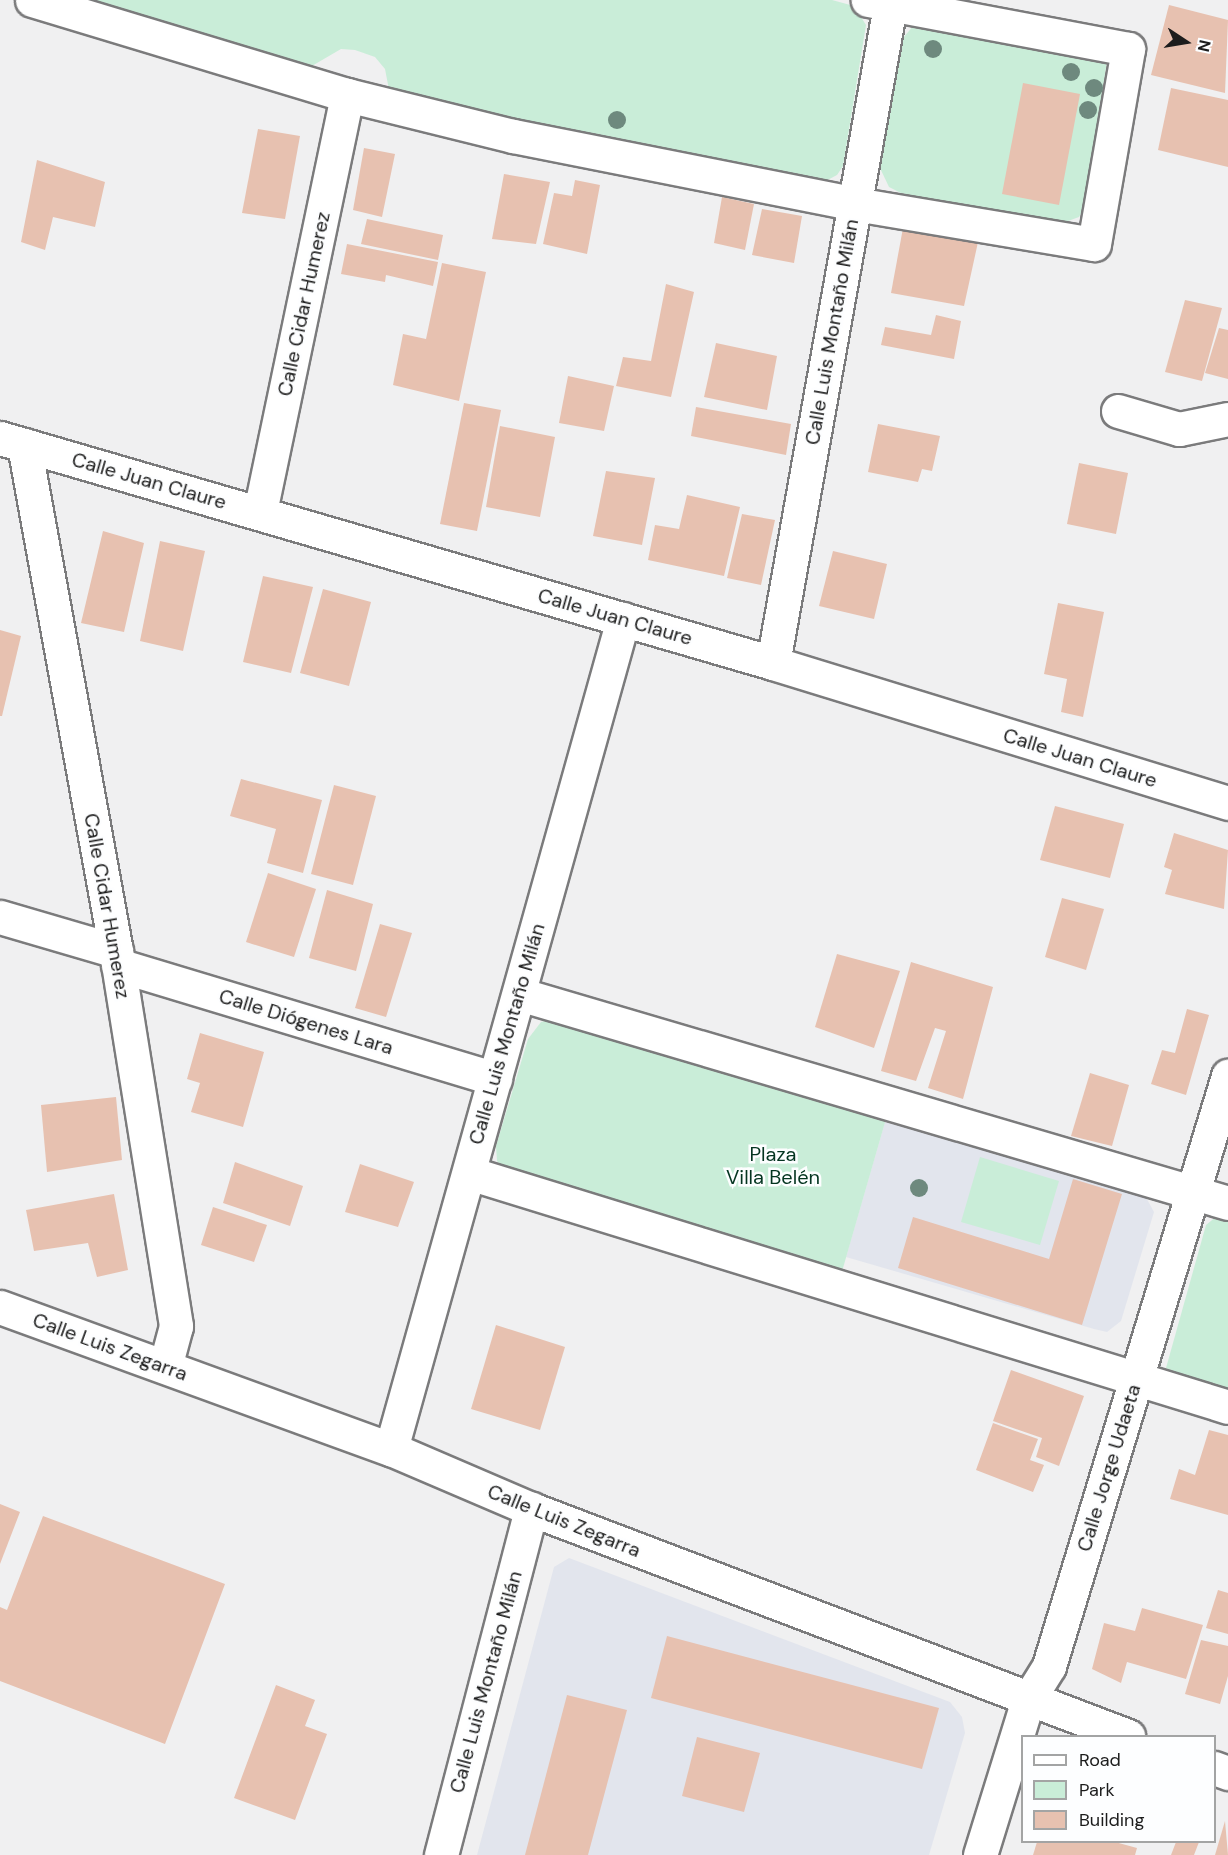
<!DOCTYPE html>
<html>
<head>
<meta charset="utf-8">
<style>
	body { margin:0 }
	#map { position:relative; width:1228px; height:1855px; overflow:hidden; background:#f0f0f1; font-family:"DM Sans",sans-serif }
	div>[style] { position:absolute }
	.built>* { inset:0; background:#e2e5ed }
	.green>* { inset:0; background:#c9edd8 }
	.building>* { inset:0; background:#e7c1b0 }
	.roads { filter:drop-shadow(2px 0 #7b7b7c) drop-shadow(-2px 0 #7b7b7c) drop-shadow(0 2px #7b7b7c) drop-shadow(0 -2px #7b7b7c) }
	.minor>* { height:33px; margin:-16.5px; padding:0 16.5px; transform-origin:16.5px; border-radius:16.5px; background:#fff }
	.trees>* { width:18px; height:18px; margin:-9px; border-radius:50%; background:#6e897e }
	span { translate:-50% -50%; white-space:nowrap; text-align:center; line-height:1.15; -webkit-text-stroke:5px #fdfeff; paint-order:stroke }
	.street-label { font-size:20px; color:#1c1c1c }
	.park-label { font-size:20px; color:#043520 }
	.legend { position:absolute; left:1021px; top:1735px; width:195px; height:108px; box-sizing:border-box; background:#fdfeff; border:2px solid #a3a4a4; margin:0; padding:8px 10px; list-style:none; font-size:18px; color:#1c1c1c }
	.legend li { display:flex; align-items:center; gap:12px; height:30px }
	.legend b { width:30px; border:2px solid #a3a4a4 }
	.north { position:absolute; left:1156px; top:12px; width:60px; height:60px; -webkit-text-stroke:4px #fdfeff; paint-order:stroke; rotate:102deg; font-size:16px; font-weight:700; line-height:24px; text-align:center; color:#1c1c1c }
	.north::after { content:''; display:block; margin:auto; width:21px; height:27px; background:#1c1c1c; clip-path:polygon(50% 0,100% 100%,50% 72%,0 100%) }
</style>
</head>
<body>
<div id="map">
	<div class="built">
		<i style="clip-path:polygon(885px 1122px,1143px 1192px,1154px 1212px,1121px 1321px,1107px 1332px,1094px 1329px,846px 1257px)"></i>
		<i style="clip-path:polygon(569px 1558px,950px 1702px,962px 1717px,965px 1733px,929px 1855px,477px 1855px,554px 1567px)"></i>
	</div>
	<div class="green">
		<i style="clip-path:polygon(57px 0,832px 0,854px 6px,866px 25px,843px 166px,837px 175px,818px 185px,390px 95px,385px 69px,375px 57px,355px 50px,341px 49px,305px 70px)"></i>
		<i style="clip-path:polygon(914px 25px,1107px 61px,1085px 206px,1079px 217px,1057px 225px,901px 193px,889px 187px,879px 166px,903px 38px)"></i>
		<i style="clip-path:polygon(553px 1019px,888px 1112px,841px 1275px,505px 1170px,497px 1161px,496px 1146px,528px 1039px,541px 1022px)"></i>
		<i style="clip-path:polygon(980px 1157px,1059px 1181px,1040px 1245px,961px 1222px)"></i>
		<i style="clip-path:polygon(1217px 1216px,1228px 1216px,1228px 1393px,1166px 1368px,1206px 1225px)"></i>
	</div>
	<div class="building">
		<i style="clip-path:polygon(1169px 5px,1228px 20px,1225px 93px,1151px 75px)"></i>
		<i style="clip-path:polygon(1023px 83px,1080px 94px,1059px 205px,1002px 194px)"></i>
		<i style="clip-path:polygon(1171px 88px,1228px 100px,1228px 167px,1158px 150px)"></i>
		<i style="clip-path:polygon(258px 129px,300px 136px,285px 219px,242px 213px)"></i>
		<i style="clip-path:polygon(364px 148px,395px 154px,382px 217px,353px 210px)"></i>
		<i style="clip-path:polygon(37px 160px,105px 182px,95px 227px,53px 217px,45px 250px,21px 242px)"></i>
		<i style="clip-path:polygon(504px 174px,550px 182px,536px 244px,492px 239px)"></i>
		<i style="clip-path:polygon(575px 180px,600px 185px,587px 254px,543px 244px,554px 193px,572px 196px)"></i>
		<i style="clip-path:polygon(722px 197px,754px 204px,745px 250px,714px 243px)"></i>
		<i style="clip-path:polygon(762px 209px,802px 216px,794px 263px,752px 255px)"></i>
		<i style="clip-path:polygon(367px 219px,443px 235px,438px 260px,361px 244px)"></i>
		<i style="clip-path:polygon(903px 228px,978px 242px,964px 306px,891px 293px)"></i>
		<i style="clip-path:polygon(347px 244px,438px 262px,433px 286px,386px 275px,385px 282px,341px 274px)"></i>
		<i style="clip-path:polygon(442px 263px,486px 272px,459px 401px,393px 385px,403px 334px,426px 339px)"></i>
		<i style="clip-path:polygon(666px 284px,694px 292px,671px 397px,616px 386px,623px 357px,651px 361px)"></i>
		<i style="clip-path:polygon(1185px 300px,1222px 308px,1202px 381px,1165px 372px)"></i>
		<i style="clip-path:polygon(936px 315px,961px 321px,954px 359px,881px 345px,885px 327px,931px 335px)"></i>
		<i style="clip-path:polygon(1219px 328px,1228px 330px,1228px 379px,1205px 373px)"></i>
		<i style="clip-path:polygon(716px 343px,777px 356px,767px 410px,704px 397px)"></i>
		<i style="clip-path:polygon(568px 376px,614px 386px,604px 431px,559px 423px)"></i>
		<i style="clip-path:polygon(464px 403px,501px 410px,477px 531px,440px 524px)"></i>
		<i style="clip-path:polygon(696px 407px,791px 424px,786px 455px,691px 436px)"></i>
		<i style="clip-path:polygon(878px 424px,940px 436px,932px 471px,922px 469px,918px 482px,868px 472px)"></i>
		<i style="clip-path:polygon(500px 426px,555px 437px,540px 517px,486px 507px)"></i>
		<i style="clip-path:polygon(1079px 463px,1128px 473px,1116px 534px,1067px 524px)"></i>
		<i style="clip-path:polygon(606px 471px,655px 478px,642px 545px,593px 536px)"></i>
		<i style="clip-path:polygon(687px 495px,740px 507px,724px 576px,648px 560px,655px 525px,679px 529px)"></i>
		<i style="clip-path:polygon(742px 514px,775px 520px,761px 585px,727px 578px)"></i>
		<i style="clip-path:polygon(103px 531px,144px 543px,124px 632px,81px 623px)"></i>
		<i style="clip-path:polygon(160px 541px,205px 551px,183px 651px,140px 641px)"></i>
		<i style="clip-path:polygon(833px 551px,887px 564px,874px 619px,819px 606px)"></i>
		<i style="clip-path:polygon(263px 576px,313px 587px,291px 673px,243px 662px)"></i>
		<i style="clip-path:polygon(323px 589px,371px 602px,349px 686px,300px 673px)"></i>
		<i style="clip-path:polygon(1058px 603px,1104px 612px,1083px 717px,1061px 712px,1067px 679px,1044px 674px)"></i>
		<i style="clip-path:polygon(0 630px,21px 636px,2px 716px,0 716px)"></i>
		<i style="clip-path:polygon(241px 779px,322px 800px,303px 873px,267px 863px,276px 829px,230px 816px)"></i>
		<i style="clip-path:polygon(334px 785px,376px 796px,353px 885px,311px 874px)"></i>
		<i style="clip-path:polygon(1055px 806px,1124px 824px,1110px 878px,1040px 860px)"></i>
		<i style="clip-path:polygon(1174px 833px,1228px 850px,1224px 909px,1165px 894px,1172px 870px,1164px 867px)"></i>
		<i style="clip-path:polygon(268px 873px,316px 889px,294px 957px,246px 942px)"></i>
		<i style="clip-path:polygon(327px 890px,373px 904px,356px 971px,309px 958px)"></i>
		<i style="clip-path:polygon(1062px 898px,1104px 909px,1086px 970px,1045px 957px)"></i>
		<i style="clip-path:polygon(380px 924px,412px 933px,386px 1017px,355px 1008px)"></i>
		<i style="clip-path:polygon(837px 954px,900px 971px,874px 1048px,815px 1027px)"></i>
		<i style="clip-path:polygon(911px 962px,993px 987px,963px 1099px,928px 1088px,946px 1031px,935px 1028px,916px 1081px,881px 1071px)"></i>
		<i style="clip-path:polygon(1187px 1009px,1209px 1015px,1186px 1095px,1151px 1084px,1162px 1050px,1175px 1053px)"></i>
		<i style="clip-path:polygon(200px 1033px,264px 1052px,243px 1127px,191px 1112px,200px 1083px,187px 1079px)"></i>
		<i style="clip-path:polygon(1090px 1073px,1129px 1085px,1112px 1146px,1071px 1136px)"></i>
		<i style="clip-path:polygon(116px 1097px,122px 1160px,47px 1172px,41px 1105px)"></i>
		<i style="clip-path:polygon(235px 1162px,303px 1186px,290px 1226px,223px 1203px)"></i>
		<i style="clip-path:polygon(360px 1164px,414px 1182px,398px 1227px,345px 1212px)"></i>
		<i style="clip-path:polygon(1073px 1179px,1122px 1194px,1082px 1325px,898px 1268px,913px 1217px,1049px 1259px)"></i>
		<i style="clip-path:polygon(114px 1194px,128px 1270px,97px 1277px,88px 1243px,34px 1251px,26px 1210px)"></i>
		<i style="clip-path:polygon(213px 1207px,267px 1225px,254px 1262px,201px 1245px)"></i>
		<i style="clip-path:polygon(496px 1325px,565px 1347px,540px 1430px,471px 1409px)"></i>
		<i style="clip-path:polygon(1011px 1370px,1084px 1396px,1059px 1466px,1036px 1457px,1042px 1438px,993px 1421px)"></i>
		<i style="clip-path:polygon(993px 1423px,1038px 1439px,1030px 1460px,1044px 1465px,1033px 1492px,976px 1470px)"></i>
		<i style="clip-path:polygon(1209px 1430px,1228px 1435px,1228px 1515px,1170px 1499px,1179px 1469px,1195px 1475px)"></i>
		<i style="clip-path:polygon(0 1504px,20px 1512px,0 1564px)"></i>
		<i style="clip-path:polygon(43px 1516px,225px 1584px,165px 1744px,0 1681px,0 1607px,7px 1610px)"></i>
		<i style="clip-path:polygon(1218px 1590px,1228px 1593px,1228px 1634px,1206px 1628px)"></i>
		<i style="clip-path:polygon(1142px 1608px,1203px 1625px,1186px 1679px,1127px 1662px,1121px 1683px,1092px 1669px,1104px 1623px,1135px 1631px)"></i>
		<i style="clip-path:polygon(667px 1636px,939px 1708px,922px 1769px,651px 1698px)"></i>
		<i style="clip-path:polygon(1201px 1640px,1228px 1646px,1228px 1676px,1220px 1704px,1185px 1694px)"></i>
		<i style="clip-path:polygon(276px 1685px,315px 1700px,305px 1726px,327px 1734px,295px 1820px,234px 1798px)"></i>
		<i style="clip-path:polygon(567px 1695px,627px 1710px,588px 1855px,525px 1855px)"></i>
		<i style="clip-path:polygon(697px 1737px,760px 1753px,744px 1812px,682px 1796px)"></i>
		<i style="clip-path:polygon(1225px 1821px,1228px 1855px,1215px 1855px)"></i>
		<i style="clip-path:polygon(1037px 1842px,1115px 1842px,1137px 1848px,1135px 1855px,1033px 1855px)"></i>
		<i style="clip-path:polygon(1176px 1842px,1199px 1842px,1194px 1855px,1171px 1855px)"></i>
	</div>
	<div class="roads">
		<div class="minor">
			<i style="left:32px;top:0;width:329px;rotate:16.8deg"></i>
			<i style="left:347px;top:95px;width:171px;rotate:13.9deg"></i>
			<i style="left:513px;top:136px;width:349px;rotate:11.2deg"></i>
			<i style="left:855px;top:204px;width:242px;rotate:9.5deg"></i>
			<i style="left:1094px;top:244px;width:198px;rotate:-80.1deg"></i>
			<i style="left:1128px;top:49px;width:265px;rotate:-169.3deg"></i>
			<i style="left:1118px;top:411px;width:64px;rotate:16.4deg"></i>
			<i style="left:1179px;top:429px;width:50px;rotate:-11.5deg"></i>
			<i style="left:0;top:438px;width:805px;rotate:16.23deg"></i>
			<i style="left:773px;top:663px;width:476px;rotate:17.1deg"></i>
			<i style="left:24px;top:445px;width:514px;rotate:79.7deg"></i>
			<i style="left:116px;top:951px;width:380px;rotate:80.9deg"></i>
			<i style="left:176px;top:1326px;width:42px;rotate:105deg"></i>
			<i style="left:260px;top:512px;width:426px;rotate:-78.2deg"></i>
			<i style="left:773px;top:663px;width:673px;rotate:-79.91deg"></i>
			<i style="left:0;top:917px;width:121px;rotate:16.3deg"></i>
			<i style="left:118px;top:965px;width:394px;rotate:16.8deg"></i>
			<i style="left:519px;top:994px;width:739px;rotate:16.42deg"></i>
			<i style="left:469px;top:1173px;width:794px;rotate:17.13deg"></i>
			<i style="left:0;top:1307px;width:416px;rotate:20deg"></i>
			<i style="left:391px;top:1449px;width:152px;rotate:23.2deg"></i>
			<i style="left:531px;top:1509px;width:639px;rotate:20.82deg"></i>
			<i style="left:391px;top:1449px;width:862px;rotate:-74.38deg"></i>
			<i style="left:1214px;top:1768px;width:15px;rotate:20deg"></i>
			<i style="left:441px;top:1855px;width:358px;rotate:-75.4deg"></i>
			<i style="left:980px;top:1855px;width:162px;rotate:-72.8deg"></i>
			<i style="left:1028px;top:1700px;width:40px;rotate:-58deg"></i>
			<i style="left:1049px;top:1666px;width:617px;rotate:-73.12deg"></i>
		</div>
	</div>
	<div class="trees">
		<i style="left:933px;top:49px"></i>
		<i style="left:1071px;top:72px"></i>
		<i style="left:1094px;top:88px"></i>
		<i style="left:1088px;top:110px"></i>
		<i style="left:617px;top:120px"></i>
		<i style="left:919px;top:1188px"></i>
	</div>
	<div class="street-label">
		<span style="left:304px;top:304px;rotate:-78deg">Calle Cidar Humerez</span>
		<span style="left:832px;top:332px;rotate:-80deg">Calle Luis Montaño Milán</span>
		<span style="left:149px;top:481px;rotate:16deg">Calle Juan Claure</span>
		<span style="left:615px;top:617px;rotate:16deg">Calle Juan Claure</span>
		<span style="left:1080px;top:758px;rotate:17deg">Calle Juan Claure</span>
		<span style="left:107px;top:906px;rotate:80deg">Calle Cidar Humerez</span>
		<span style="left:306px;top:1022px;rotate:17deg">Calle Diógenes Lara</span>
		<span style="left:507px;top:1034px;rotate:-74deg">Calle Luis Montaño Milán</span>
		<span style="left:110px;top:1347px;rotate:20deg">Calle Luis Zegarra</span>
		<span style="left:1109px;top:1468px;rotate:-73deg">Calle Jorge Udaeta</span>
		<span style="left:564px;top:1521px;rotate:22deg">Calle Luis Zegarra</span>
		<span style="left:486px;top:1682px;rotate:-75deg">Calle Luis Montaño Milán</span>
	</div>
	<div class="park-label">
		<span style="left:773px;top:1166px">Plaza<br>Villa Belén</span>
	</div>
	<ul class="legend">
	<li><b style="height:8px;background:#fff"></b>Road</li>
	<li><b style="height:16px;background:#c9edd8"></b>Park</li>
	<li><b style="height:16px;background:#e7c1b0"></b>Building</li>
	</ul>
	<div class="north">N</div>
</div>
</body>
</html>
